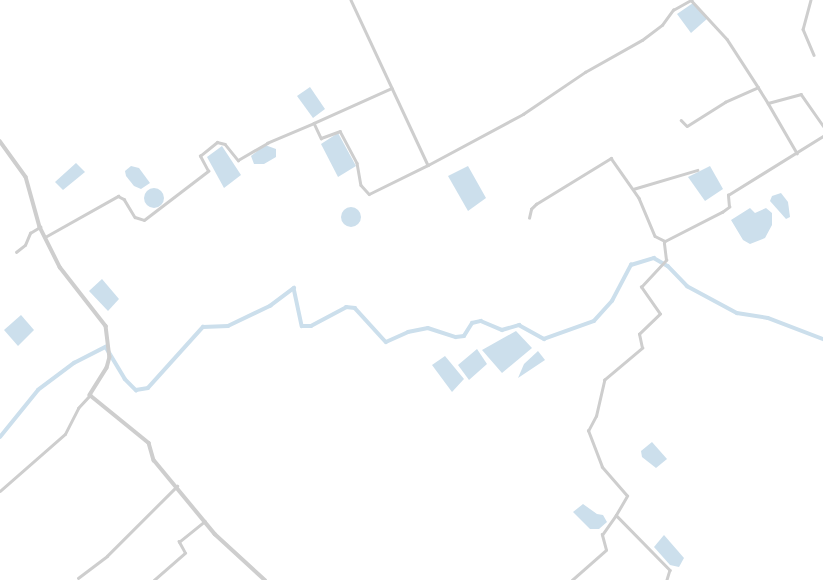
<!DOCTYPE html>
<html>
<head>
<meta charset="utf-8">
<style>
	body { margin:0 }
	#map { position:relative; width:823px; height:580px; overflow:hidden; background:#fff; font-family:Montserrat,sans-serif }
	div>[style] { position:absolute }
	.water>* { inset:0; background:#ccdfec }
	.round { border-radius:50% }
	.canal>* { height:3.5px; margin:-1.75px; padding:0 1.75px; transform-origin:1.75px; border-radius:1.75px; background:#ccdfec }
	.minor>* { height:2.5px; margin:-1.25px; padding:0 1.25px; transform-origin:1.25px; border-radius:1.25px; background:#cecece }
	.tertiary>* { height:3.5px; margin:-1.75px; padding:0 1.75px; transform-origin:1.75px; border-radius:1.75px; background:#cecece }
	span { translate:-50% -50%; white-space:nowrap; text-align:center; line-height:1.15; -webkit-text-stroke:7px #fff; paint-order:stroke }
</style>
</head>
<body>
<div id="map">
	<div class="water">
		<i style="clip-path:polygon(693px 3px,708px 18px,691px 33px,677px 14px)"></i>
		<i style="clip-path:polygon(310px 87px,325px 109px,313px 118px,297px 96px)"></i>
		<i style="clip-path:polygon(338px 133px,356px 166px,338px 177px,321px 144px)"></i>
		<i style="clip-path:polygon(265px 145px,276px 149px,276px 157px,264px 164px,254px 164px,251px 156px)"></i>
		<i style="clip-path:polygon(222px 146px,241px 175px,224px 188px,207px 157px)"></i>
		<i style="clip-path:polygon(76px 163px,85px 172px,63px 190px,55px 182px)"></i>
		<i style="clip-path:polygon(131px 166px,139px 168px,150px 183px,141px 189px,134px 186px,126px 176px,125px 171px)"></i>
		<i style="clip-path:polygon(468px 166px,486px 198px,468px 211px,448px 176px)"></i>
		<i style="clip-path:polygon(710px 166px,723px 189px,705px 201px,688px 177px)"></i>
		<i class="round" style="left:144px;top:188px;width:20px;height:20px"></i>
		<i style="clip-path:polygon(781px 193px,788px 202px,790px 217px,786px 219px,770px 201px,772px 196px)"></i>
		<i class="round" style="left:341px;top:207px;width:20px;height:20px"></i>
		<i style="clip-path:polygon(750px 208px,755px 213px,766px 208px,772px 213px,772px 225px,765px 238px,750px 244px,743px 240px,731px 220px)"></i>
		<i style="clip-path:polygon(102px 279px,119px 299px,108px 311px,89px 291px)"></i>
		<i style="clip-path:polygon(21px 315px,34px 330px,18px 346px,4px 330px)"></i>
		<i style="clip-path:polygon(516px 331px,532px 348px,502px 373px,482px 350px)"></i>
		<i style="clip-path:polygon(477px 349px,487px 364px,469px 380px,458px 365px)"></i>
		<i style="clip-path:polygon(538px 351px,545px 360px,518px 378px,524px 364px)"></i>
		<i style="clip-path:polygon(445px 356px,464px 379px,452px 392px,432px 365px)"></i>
		<i style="clip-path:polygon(652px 442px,667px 459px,656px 468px,642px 457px,641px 451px)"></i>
		<i style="clip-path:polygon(583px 504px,597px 514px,603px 515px,607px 522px,599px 529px,590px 529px,573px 512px)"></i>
		<i style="clip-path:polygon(664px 535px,684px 558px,679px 567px,670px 565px,654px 547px)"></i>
	</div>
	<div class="canal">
		<i style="left:0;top:437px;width:60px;rotate:-51deg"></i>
		<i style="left:38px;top:390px;width:45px;rotate:-36.9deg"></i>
		<i style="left:74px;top:363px;width:36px;rotate:-27deg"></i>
		<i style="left:106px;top:347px;width:37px;rotate:59deg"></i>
		<i style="left:125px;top:379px;width:16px;rotate:45deg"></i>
		<i style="left:136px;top:390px;width:12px;rotate:-9deg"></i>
		<i style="left:148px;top:388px;width:82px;rotate:-48deg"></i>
		<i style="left:203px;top:327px;width:25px;rotate:-2deg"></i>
		<i style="left:228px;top:326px;width:47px;rotate:-25.5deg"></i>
		<i style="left:270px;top:306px;width:30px;rotate:-37deg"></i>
		<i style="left:294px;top:288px;width:39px;rotate:78deg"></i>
		<i style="left:302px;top:326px;width:9px"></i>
		<i style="left:311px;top:326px;width:40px;rotate:-28deg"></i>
		<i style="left:346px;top:307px;width:9px;rotate:6deg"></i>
		<i style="left:355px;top:308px;width:46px;rotate:47.6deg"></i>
		<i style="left:386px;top:342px;width:24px;rotate:-24deg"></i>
		<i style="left:408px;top:332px;width:20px;rotate:-11deg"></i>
		<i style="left:428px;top:328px;width:29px;rotate:18deg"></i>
		<i style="left:456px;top:337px;width:8px;rotate:-7deg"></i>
		<i style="left:464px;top:336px;width:15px;rotate:-58deg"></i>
		<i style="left:472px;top:323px;width:9px;rotate:-13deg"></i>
		<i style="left:481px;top:321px;width:23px;rotate:23deg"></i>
		<i style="left:502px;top:330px;width:18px;rotate:-16deg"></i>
		<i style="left:519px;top:325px;width:29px;rotate:29deg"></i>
		<i style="left:544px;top:339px;width:53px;rotate:-19.8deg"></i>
		<i style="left:594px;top:321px;width:27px;rotate:-48deg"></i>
		<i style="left:612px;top:301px;width:41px;rotate:-62.2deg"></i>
		<i style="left:631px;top:265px;width:24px;rotate:-17deg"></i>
		<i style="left:654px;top:258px;width:16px;rotate:30deg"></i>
		<i style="left:668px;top:266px;width:28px;rotate:46deg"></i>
		<i style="left:687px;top:286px;width:57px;rotate:28.4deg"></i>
		<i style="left:737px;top:313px;width:31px;rotate:9deg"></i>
		<i style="left:768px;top:318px;width:59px;rotate:20.9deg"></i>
	</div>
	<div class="minor">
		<i style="left:351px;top:0;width:182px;rotate:65deg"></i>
		<i style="left:428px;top:165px;width:108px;rotate:-28.2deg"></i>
		<i style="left:523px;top:114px;width:75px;rotate:-34.1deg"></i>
		<i style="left:585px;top:72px;width:65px;rotate:-29.3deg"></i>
		<i style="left:642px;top:40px;width:25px;rotate:-37deg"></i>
		<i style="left:662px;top:25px;width:19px;rotate:-54deg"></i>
		<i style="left:673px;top:10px;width:21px;rotate:-29deg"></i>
		<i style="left:691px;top:0;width:53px;rotate:47.3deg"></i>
		<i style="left:727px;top:39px;width:57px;rotate:57.1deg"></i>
		<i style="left:811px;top:0;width:30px;rotate:105deg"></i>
		<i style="left:803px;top:29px;width:28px;rotate:67deg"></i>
		<i style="left:768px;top:103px;width:58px;rotate:59.9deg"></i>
		<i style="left:681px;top:120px;width:8px;rotate:45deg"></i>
		<i style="left:687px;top:126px;width:45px;rotate:-32.3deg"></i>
		<i style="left:725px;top:102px;width:36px;rotate:-24deg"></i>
		<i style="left:758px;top:87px;width:19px;rotate:58deg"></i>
		<i style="left:768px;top:103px;width:34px;rotate:-15deg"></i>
		<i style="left:801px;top:94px;width:39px;rotate:55deg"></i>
		<i style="left:314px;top:123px;width:85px;rotate:-24.2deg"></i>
		<i style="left:633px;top:189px;width:67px;rotate:-16.5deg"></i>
		<i style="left:529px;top:218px;width:9px;rotate:-77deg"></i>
		<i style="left:531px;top:209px;width:7px;rotate:-45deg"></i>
		<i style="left:536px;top:204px;width:88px;rotate:-31.5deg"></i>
		<i style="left:611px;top:158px;width:49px;rotate:55deg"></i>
		<i style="left:639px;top:198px;width:41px;rotate:67.2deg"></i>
		<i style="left:655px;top:236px;width:11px;rotate:27deg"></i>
		<i style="left:665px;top:241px;width:64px;rotate:-27deg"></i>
		<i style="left:722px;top:212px;width:9px;rotate:-36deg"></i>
		<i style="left:729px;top:207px;width:12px;rotate:-95deg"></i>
		<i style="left:728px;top:195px;width:112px;rotate:-31.8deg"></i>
		<i style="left:45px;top:237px;width:84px;rotate:-29.3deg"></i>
		<i style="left:118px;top:196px;width:7px;rotate:27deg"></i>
		<i style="left:124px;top:199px;width:21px;rotate:59deg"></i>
		<i style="left:135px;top:217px;width:9px;rotate:18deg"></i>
		<i style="left:144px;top:220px;width:81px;rotate:-37.4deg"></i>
		<i style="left:208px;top:171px;width:17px;rotate:-118deg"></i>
		<i style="left:200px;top:156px;width:22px;rotate:-39deg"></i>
		<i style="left:217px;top:142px;width:8px;rotate:14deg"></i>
		<i style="left:225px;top:144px;width:21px;rotate:51deg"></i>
		<i style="left:238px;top:160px;width:34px;rotate:-30deg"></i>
		<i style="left:267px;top:143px;width:51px;rotate:-23.1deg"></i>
		<i style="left:314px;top:123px;width:17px;rotate:65deg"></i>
		<i style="left:321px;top:138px;width:20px;rotate:-20deg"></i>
		<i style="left:340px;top:131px;width:36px;rotate:62deg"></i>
		<i style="left:357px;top:163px;width:22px;rotate:80deg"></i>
		<i style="left:361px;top:185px;width:12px;rotate:48deg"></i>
		<i style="left:369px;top:194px;width:66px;rotate:-26.2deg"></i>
		<i style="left:16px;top:252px;width:11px;rotate:-38deg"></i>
		<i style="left:25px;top:245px;width:13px;rotate:-67deg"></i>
		<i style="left:30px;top:233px;width:12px;rotate:-31deg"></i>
		<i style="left:0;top:491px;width:86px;rotate:-41.2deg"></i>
		<i style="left:65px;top:434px;width:29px;rotate:-63deg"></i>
		<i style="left:78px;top:408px;width:18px;rotate:-47deg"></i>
		<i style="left:616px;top:515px;width:22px;rotate:-60deg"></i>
		<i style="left:627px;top:496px;width:38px;rotate:-131deg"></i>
		<i style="left:602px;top:467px;width:39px;rotate:-111deg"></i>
		<i style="left:588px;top:431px;width:17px;rotate:-62deg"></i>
		<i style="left:596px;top:416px;width:37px;rotate:-77deg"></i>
		<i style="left:604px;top:380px;width:50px;rotate:-40.1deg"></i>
		<i style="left:642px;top:348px;width:14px;rotate:-102deg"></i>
		<i style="left:639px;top:334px;width:29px;rotate:-44deg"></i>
		<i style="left:660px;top:314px;width:33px;rotate:-125deg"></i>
		<i style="left:641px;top:287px;width:37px;rotate:-47deg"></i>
		<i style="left:666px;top:260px;width:17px;rotate:-97deg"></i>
		<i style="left:78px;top:578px;width:36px;rotate:-37deg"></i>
		<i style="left:107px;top:556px;width:99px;rotate:-45deg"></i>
		<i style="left:154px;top:580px;width:41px;rotate:-41.1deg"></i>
		<i style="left:185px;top:553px;width:13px;rotate:-119deg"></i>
		<i style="left:179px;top:542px;width:33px;rotate:-39deg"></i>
		<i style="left:572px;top:580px;width:45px;rotate:-41.4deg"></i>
		<i style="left:606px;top:550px;width:16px;rotate:-105deg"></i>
		<i style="left:602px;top:535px;width:24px;rotate:-55deg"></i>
		<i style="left:616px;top:515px;width:77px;rotate:45.5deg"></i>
		<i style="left:670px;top:570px;width:10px;rotate:107deg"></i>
	</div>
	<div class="tertiary">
		<i style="left:0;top:141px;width:44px;rotate:54.2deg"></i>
		<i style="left:26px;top:177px;width:52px;rotate:74.4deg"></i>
		<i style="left:40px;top:227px;width:45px;rotate:63.4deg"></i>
		<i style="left:60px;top:267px;width:75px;rotate:52.1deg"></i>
		<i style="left:106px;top:326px;width:31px;rotate:83deg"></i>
		<i style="left:110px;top:357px;width:11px;rotate:105deg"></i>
		<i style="left:107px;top:368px;width:32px;rotate:122deg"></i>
		<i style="left:90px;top:395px;width:76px;rotate:39.1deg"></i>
		<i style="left:149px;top:443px;width:18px;rotate:74deg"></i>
		<i style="left:154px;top:460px;width:96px;rotate:50.5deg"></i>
		<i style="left:215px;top:534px;width:68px;rotate:42.6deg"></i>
	</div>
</div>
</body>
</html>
